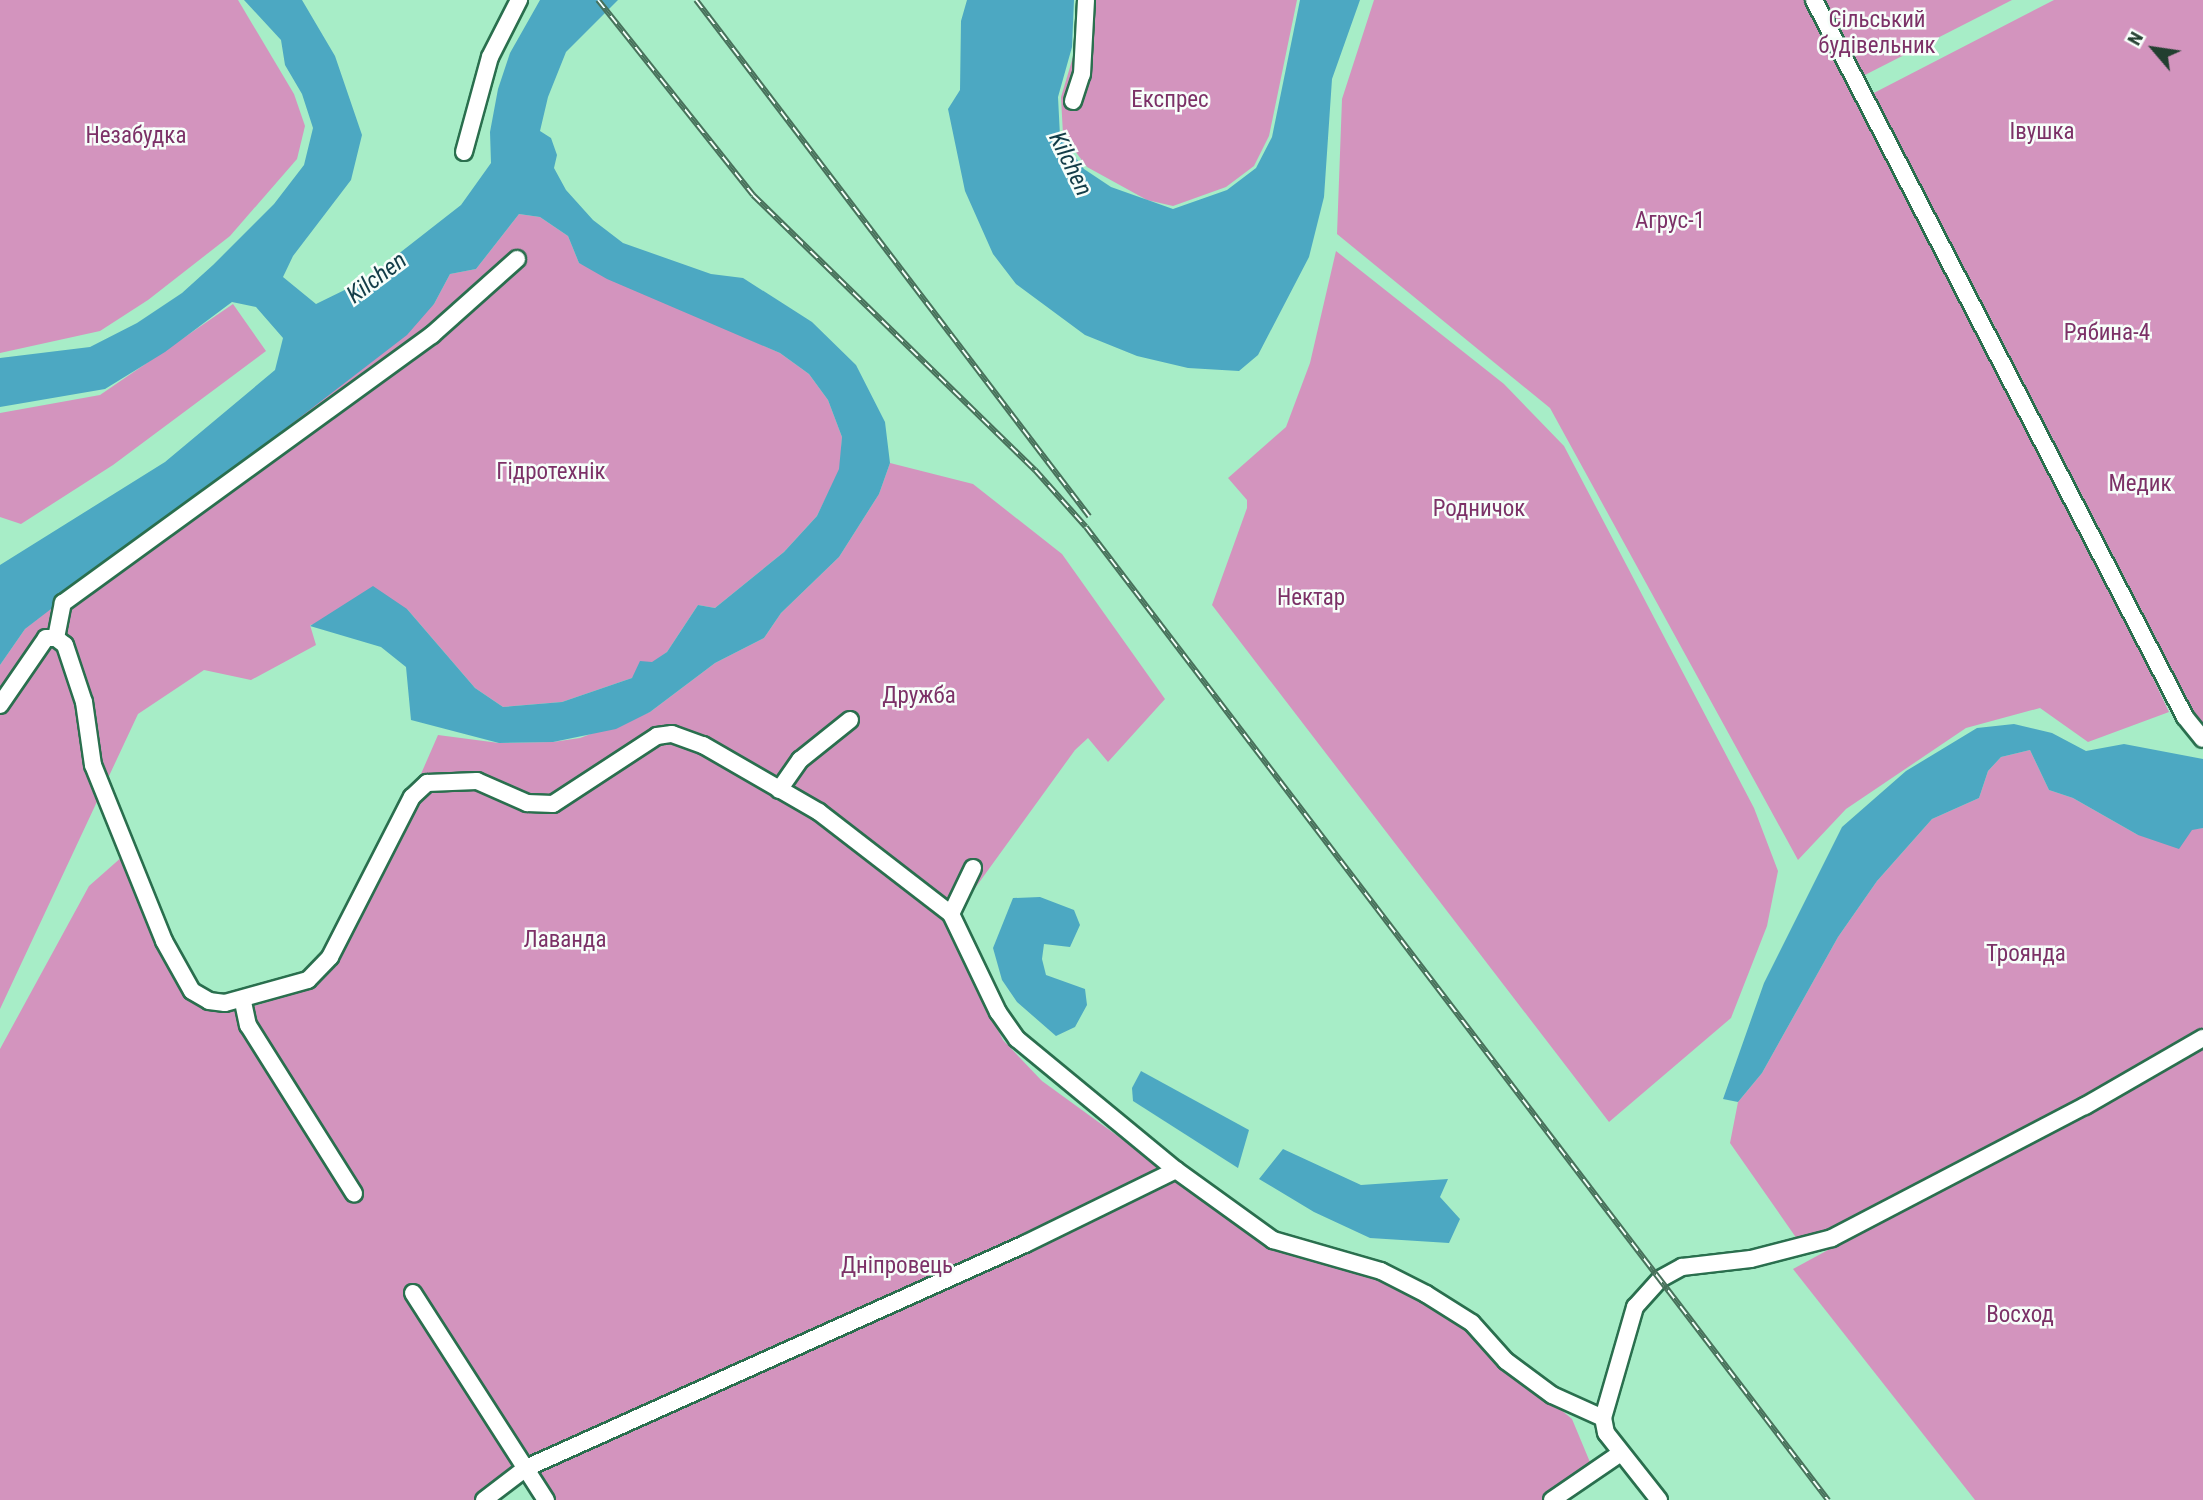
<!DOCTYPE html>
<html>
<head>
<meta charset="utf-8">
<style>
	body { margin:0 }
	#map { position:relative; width:2203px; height:1500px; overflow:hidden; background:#a7edc7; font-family:"Roboto Condensed",sans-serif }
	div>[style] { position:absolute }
	.green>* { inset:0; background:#d394be }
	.water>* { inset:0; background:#4ca8c2 }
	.roads { filter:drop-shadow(2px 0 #2a6f4e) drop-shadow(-2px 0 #2a6f4e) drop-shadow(0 2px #2a6f4e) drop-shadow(0 -2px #2a6f4e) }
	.minor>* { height:16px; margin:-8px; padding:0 8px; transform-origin:8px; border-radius:8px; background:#fff }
	.rail>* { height:6px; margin-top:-3px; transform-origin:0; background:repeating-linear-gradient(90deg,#f7fefa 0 10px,#48715b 0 20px); box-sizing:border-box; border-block:2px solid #48715b }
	span { translate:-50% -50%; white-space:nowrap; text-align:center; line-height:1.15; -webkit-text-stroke:5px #f7fefa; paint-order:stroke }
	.park-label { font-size:23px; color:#7c3167 }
	.water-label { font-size:24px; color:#133d48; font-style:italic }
	.north { position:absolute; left:2119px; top:14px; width:70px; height:70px; -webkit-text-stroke:5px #f7fefa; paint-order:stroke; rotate:299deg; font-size:19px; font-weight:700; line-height:28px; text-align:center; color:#223f30 }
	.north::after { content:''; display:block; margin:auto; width:24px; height:32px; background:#223f30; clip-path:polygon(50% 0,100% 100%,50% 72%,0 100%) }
</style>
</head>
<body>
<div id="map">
	<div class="green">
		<i style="clip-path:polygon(0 0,238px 0,294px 94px,305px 126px,297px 159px,230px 236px,148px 300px,100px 331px,0 353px)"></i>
		<i style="clip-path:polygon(1077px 0,1297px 0,1269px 136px,1254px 166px,1226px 187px,1173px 206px,1147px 200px,1087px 167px,1063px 135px,1061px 97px,1076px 47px)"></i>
		<i style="clip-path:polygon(1374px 0,1804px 0,2113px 593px,2169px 712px,2088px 742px,2040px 708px,1966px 728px,1846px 809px,1798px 860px,1550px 408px,1337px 234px,1342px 99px)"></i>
		<i style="clip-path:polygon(1821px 0,2012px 0,1861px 77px)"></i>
		<i style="clip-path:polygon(2054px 0,2203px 0,2203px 729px,1978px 294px,1868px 96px)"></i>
		<i style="clip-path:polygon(519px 214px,540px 217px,568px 236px,579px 263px,780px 353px,809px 374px,828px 400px,842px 437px,840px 469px,817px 516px,784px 552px,715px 608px,698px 605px,667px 652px,632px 678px,562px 702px,503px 707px,475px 688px,407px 609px,310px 625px,316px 645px,251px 680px,204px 670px,138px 714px,0 1009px,0 665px,25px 629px,434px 304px,450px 274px,476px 269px)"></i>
		<i style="clip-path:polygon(1336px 251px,1504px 384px,1564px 446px,1754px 808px,1778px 871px,1767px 926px,1731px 1018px,1609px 1122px,1212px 605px,1247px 508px,1247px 500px,1228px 478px,1286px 427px,1310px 363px)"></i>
		<i style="clip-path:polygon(233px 304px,266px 351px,113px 465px,21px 524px,0 517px,0 413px,100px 395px)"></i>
		<i style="clip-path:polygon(890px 463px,973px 484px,1062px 554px,1165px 699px,1108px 762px,1088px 738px,1075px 750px,957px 913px,943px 920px,1003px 1040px,1042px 1081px,1269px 1246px,1395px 1285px,1462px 1328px,1572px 1419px,1597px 1479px,1566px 1500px,536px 1500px,518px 1471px,480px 1500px,0 1500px,0 1049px,89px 886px,123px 856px,166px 957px,192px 999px,217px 1010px,258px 1005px,305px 989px,383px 861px,438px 735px,499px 743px,553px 742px,580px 738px,650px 712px,715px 663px,764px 638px,781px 613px,839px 557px,879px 494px)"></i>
		<i style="clip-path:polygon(2030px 750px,2049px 790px,2073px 798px,2138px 835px,2203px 828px,2203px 1038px,1804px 1249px,1730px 1143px,1738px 1102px,1762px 1073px,1838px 937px,1877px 881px,1932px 819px,1979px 798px,1988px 771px,2001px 757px)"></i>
		<i style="clip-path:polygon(2203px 1046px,2203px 1500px,1975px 1500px,1793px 1269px)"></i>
	</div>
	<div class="water">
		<i style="clip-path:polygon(244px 0,302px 0,335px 56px,362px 135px,351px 180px,293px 256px,283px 277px,316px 304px,365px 280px,461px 205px,491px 163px,490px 132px,498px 89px,510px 53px,540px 0,618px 0,566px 52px,548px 97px,540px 131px,551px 138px,557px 155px,554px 168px,566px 190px,593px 220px,623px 243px,711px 274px,743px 278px,812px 322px,856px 365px,885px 422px,890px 463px,879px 494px,839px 557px,781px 613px,764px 638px,715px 663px,650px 712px,616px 729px,553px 742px,499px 743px,411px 720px,406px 667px,381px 647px,310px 626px,373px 586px,407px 609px,475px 688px,503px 707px,562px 702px,632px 678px,640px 661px,652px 662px,667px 652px,698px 605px,715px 608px,784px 552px,817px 516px,839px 469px,842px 437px,828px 400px,809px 374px,780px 353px,607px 279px,579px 263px,568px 236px,540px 217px,519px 214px,476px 269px,450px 274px,434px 304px,407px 335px,25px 629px,0 665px,0 565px,165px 462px,275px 370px,283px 338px,256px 307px,232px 302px,165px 352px,105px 389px,0 407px,0 358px,90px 347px,137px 323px,182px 293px,213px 265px,274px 204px,304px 165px,313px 128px,302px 94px,285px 65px,281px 40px)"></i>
		<i style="clip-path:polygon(967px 0,1074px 0,1072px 47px,1058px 97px,1060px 136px,1084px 169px,1111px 187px,1173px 209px,1227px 190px,1256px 168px,1272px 137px,1300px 0,1360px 0,1332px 79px,1324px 197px,1309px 257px,1258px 355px,1239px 371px,1188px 368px,1137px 356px,1085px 335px,1016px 284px,993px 254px,965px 191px,948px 109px,960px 90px,961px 21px)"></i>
		<i style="clip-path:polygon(2014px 724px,2052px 733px,2086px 751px,2124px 744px,2203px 759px,2203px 828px,2192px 830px,2179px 849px,2138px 835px,2073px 798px,2049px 790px,2030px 750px,2001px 757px,1988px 771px,1979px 798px,1932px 819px,1877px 881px,1838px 937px,1762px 1073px,1738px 1102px,1723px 1099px,1764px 983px,1842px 827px,1906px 771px,1977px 728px)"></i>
		<i style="clip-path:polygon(1040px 897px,1074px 910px,1080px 925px,1070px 947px,1044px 944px,1042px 959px,1046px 975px,1085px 989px,1087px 1005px,1075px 1027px,1056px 1036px,1017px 1002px,1002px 980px,993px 948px,1013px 898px)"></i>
		<i style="clip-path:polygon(1141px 1071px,1249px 1130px,1238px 1168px,1133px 1101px,1132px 1088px)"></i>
		<i style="clip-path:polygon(1283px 1149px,1361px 1185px,1448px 1179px,1440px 1197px,1460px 1219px,1449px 1243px,1370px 1238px,1314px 1212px,1259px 1179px)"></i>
	</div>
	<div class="roads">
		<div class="minor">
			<i style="left:1814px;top:0;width:807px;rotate:62.64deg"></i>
			<i style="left:2185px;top:717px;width:28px;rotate:51deg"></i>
			<i style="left:1073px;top:101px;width:28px;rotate:-72deg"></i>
			<i style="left:1082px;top:74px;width:74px;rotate:-86.9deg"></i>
			<i style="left:464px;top:152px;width:98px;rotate:-74.7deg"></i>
			<i style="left:490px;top:57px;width:64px;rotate:-63deg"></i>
			<i style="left:56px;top:638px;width:36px;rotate:-79deg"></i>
			<i style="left:63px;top:603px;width:456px;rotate:-36deg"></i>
			<i style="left:432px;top:335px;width:114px;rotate:-41.8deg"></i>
			<i style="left:0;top:705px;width:81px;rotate:-55.5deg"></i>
			<i style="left:46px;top:638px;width:10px"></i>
			<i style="left:56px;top:638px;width:11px;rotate:38deg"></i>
			<i style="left:65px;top:645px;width:60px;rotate:71.6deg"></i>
			<i style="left:84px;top:702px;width:64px;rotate:81.9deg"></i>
			<i style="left:93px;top:765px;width:190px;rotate:68deg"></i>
			<i style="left:164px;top:941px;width:57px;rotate:60.8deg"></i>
			<i style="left:192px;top:991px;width:20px;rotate:30deg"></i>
			<i style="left:209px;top:1001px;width:16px;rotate:7deg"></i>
			<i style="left:225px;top:1003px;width:86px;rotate:-15.5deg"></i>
			<i style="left:308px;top:980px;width:32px;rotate:-46deg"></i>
			<i style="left:330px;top:957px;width:180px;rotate:-62.9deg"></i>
			<i style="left:412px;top:797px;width:21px;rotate:-43deg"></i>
			<i style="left:427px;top:783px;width:50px;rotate:-2.3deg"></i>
			<i style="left:477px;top:781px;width:55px;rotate:23.7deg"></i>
			<i style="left:527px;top:803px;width:26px;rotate:2deg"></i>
			<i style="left:553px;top:804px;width:124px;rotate:-33.2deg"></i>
			<i style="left:657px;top:736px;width:15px;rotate:-8deg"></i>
			<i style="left:672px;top:734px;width:33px;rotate:20deg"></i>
			<i style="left:703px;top:745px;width:134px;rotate:30deg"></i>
			<i style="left:819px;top:812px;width:167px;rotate:37.7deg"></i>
			<i style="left:951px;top:914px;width:109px;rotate:64.4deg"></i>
			<i style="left:998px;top:1012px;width:33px;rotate:55deg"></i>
			<i style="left:1017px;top:1039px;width:206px;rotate:39.5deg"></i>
			<i style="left:1176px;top:1170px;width:120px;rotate:35.8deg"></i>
			<i style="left:1273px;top:1240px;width:112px;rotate:16deg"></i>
			<i style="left:1381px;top:1271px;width:51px;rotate:27.1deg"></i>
			<i style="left:1426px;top:1294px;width:54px;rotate:32.2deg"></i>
			<i style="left:1472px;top:1323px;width:51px;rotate:48.2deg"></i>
			<i style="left:1506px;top:1361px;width:57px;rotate:36.5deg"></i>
			<i style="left:1552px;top:1395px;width:56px;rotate:24.3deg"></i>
			<i style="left:779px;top:790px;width:37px;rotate:-55deg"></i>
			<i style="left:800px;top:760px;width:64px;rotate:-38.7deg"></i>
			<i style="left:951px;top:914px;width:51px;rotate:-64.4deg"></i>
			<i style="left:243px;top:1002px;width:24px;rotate:78deg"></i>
			<i style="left:248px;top:1025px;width:199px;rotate:57.8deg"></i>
			<i style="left:413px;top:1293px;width:246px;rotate:57.3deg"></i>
			<i style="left:484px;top:1500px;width:53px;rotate:-37.3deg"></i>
			<i style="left:526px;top:1468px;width:547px;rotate:-24.18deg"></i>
			<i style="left:1025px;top:1244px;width:168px;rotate:-26.1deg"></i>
			<i style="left:1552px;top:1500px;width:83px;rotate:-34.3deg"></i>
			<i style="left:1659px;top:1500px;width:85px;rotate:-128.3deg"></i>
			<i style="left:1606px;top:1433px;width:15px;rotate:-101deg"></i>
			<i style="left:1603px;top:1418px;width:116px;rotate:-73.9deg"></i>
			<i style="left:1635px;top:1307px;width:38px;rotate:-48deg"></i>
			<i style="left:1660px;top:1279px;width:25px;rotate:-29deg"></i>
			<i style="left:1682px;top:1267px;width:69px;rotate:-6.6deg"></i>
			<i style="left:1751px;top:1259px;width:84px;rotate:-14.5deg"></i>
			<i style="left:1832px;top:1238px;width:285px;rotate:-27.6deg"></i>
			<i style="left:2085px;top:1106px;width:136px;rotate:-30deg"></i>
		</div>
	</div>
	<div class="rail">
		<i style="left:598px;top:0;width:249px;rotate:51.5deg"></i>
		<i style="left:753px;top:195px;width:394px;rotate:44.3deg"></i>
		<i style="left:1035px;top:470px;width:76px;rotate:48.2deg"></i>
		<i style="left:1086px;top:527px;width:1224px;rotate:52.67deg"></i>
		<i style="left:696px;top:0;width:649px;rotate:52.71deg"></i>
	</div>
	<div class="park-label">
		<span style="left:1877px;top:33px">Сільський<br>будівельник</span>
		<span style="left:1170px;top:100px">Експрес</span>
		<span style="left:2042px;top:132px">Івушка</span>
		<span style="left:136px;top:136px">Незабудка</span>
		<span style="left:1670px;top:221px">Агрус-1</span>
		<span style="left:2107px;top:333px">Рябина-4</span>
		<span style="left:551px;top:472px">Гідротехнік</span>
		<span style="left:2140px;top:484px">Медик</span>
		<span style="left:1479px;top:509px">Родничок</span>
		<span style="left:1311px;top:598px">Нектар</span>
		<span style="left:919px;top:696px">Дружба</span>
		<span style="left:565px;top:940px">Лаванда</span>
		<span style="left:2026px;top:954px">Троянда</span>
		<span style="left:897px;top:1266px">Дніпровець</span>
		<span style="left:2020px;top:1315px">Восход</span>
	</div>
	<div class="water-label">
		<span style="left:1070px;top:164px;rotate:64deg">Kilchen</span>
		<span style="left:377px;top:278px;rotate:-37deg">Kilchen</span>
	</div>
	<div class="north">N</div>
</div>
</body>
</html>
